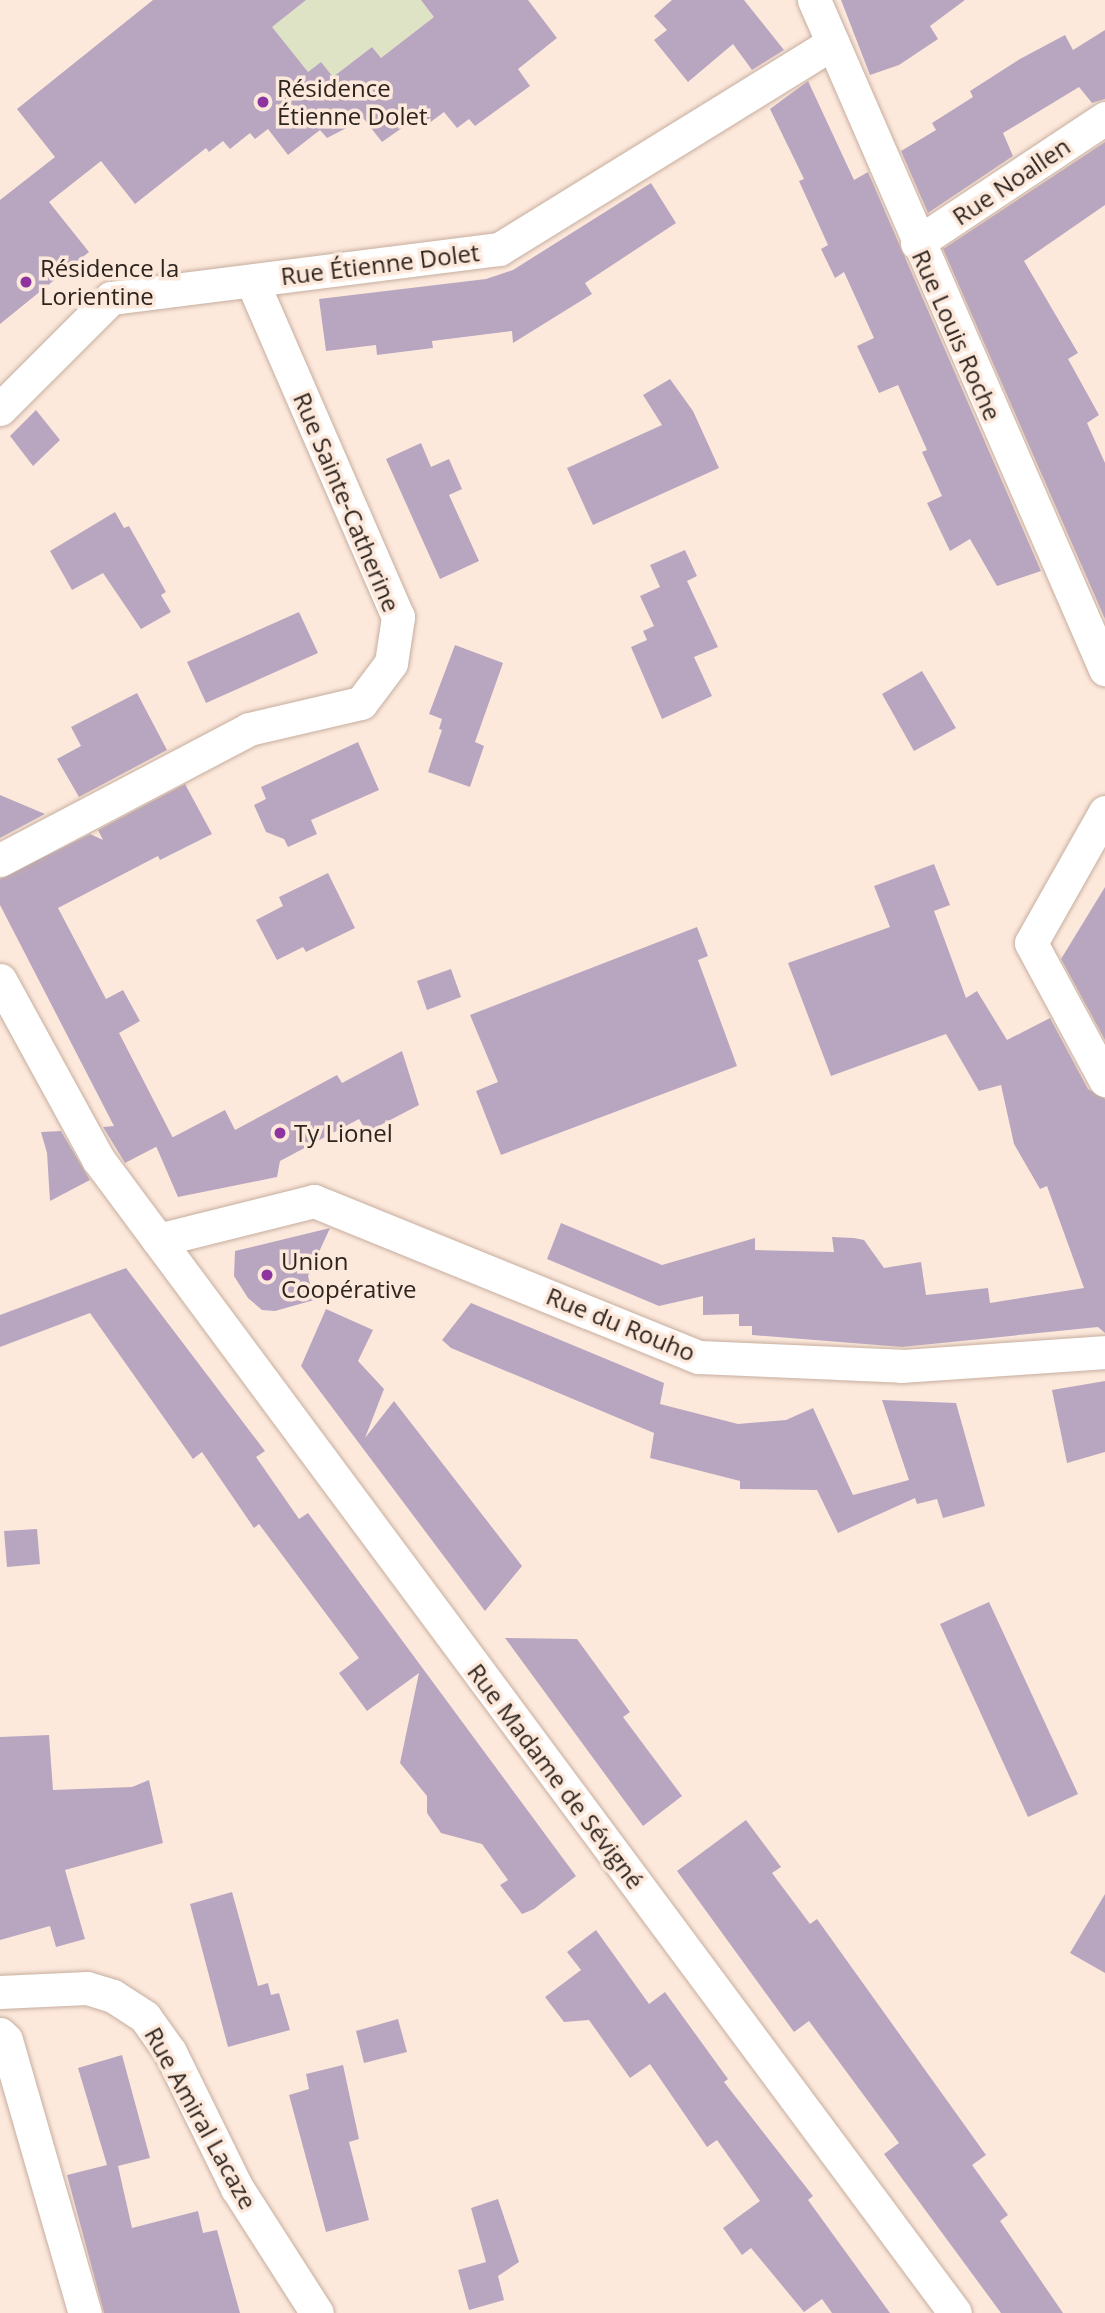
<!DOCTYPE html>
<html>
<head>
<meta charset="utf-8">
<style>
  body { margin:0 }
  #map { position:relative; width:1105px; height:2313px; overflow:hidden; background:#fde9dc; font-family:"Open Sans",sans-serif }
  div>[style] { position:absolute }
  .green>* { inset:0; background:#dee3c5 }
  .building>* { inset:0; background:#b8a6c1 }
  .roads { filter:drop-shadow(0 0 2px #c6ae9f) drop-shadow(0 0 2px #c6ae9f) }
  .minor>* { height:33px; margin:-16.5px; padding:0 16.5px; transform-origin:16.5px; border-radius:16.5px; background:#fff }
  .dots>* { width:19px; height:19px; translate:-50% -50%; box-sizing:border-box; border:4px solid #fde9dc; border-radius:50% }
  span { translate:-50% -50%; white-space:nowrap; text-align:center; line-height:1.15; -webkit-text-stroke:7px #fde9dc; paint-order:stroke }
  .poi-label { font-size:24px; color:#2d241e }
  .left { translate:0 -50%; text-align:left }
  .street-label { font-size:24px; color:#2d241e }
</style>
</head>
<body>
<div id="map">
  <div class="green">
    <i style="clip-path:polygon(306px 0,421px 0,450px 5px,381px 58px,372px 47px,333px 77px,321px 63px,308px 72px,207px 78px)"></i>
  </div>
  <div class="building">
    <i style="clip-path:polygon(153px 0,306px 0,272px 27px,308px 72px,321px 62px,333px 77px,372px 47px,381px 58px,434px 17px,421px 0,528px 0,557px 38px,518px 69px,530px 86px,475px 126px,469px 119px,457px 128px,444px 112px,424px 127px,416px 118px,382px 142px,364px 119px,327px 138px,320px 130px,288px 155px,268px 129px,255px 139px,250px 133px,230px 149px,223px 141px,209px 152px,206px 148px,135px 204px,101px 161px,49px 202px,89px 252px,0 324px,0 200px,55px 157px,17px 109px)"></i>
    <i style="clip-path:polygon(672px 0,744px 0,784px 50px,752px 70px,733px 44px,688px 82px,654px 40px,667px 30px,654px 16px)"></i>
    <i style="clip-path:polygon(841px 0,965px 0,930px 26px,938px 39px,899px 65px,870px 75px)"></i>
    <i style="clip-path:polygon(1105px 30px,1105px 99px,1092px 103px,1079px 87px,1003px 133px,1013px 156px,928px 213px,901px 151px,936px 130px,932px 123px,973px 97px,970px 91px,1020px 59px,1065px 35px,1073px 50px)"></i>
    <i style="clip-path:polygon(808px 81px,854px 180px,868px 172px,1041px 571px,997px 586px,970px 539px,950px 551px,927px 503px,942px 496px,922px 452px,927px 450px,898px 385px,879px 393px,857px 346px,874px 338px,844px 272px,835px 278px,821px 249px,828px 245px,799px 181px,804px 179px,770px 109px)"></i>
    <i style="clip-path:polygon(1105px 142px,1105px 205px,1024px 261px,1078px 353px,1068px 359px,1099px 415px,1087px 423px,1105px 463px,1105px 619px,943px 249px)"></i>
    <i style="clip-path:polygon(651px 183px,676px 223px,585px 283px,592px 294px,513px 343px,512px 331px,432px 341px,433px 348px,377px 355px,376px 345px,326px 351px,319px 299px,486px 279px,513px 270px)"></i>
    <i style="clip-path:polygon(670px 379px,693px 411px,719px 468px,593px 525px,567px 468px,662px 425px,643px 395px)"></i>
    <i style="clip-path:polygon(36px 410px,60px 440px,33px 466px,10px 436px)"></i>
    <i style="clip-path:polygon(421px 443px,431px 467px,449px 459px,462px 489px,449px 495px,479px 561px,440px 579px,386px 459px)"></i>
    <i style="clip-path:polygon(115px 512px,124px 528px,129px 526px,166px 592px,161px 595px,171px 612px,141px 629px,103px 573px,72px 590px,50px 551px)"></i>
    <i style="clip-path:polygon(685px 550px,697px 576px,687px 581px,718px 647px,694px 657px,712px 696px,662px 719px,631px 647px,647px 640px,643px 631px,654px 626px,640px 596px,660px 587px,650px 565px)"></i>
    <i style="clip-path:polygon(299px 612px,318px 653px,206px 703px,187px 662px)"></i>
    <i style="clip-path:polygon(455px 645px,503px 663px,475px 742px,484px 746px,470px 787px,428px 772px,442px 730px,439px 729px,442px 719px,429px 714px)"></i>
    <i style="clip-path:polygon(922px 671px,956px 728px,914px 751px,882px 694px)"></i>
    <i style="clip-path:polygon(137px 693px,167px 750px,79px 797px,57px 759px,81px 746px,71px 727px)"></i>
    <i style="clip-path:polygon(358px 742px,379px 790px,311px 820px,317px 834px,288px 847px,284px 839px,266px 832px,254px 805px,266px 799px,261px 787px)"></i>
    <i style="clip-path:polygon(185px 784px,212px 834px,160px 860px,158px 856px,58px 908px,106px 999px,123px 990px,140px 1021px,119px 1033px,173px 1138px,125px 1163px,103px 1127px,114px 1126px,0 905px,0 879px,90px 834px,103px 840px,98px 830px)"></i>
    <i style="clip-path:polygon(0 795px,45px 814px,0 838px)"></i>
    <i style="clip-path:polygon(934px 864px,950px 905px,934px 911px,966px 998px,977px 991px,1007px 1040px,1050px 1018px,1088px 1089px,1105px 1099px,1105px 1333px,1098px 1327px,902px 1347px,752px 1335px,752px 1326px,739px 1326px,739px 1314px,703px 1315px,703px 1296px,659px 1306px,547px 1259px,561px 1223px,662px 1265px,755px 1238px,755px 1250px,834px 1252px,832px 1237px,854px 1238px,864px 1240px,884px 1268px,921px 1262px,926px 1295px,988px 1288px,990px 1303px,1084px 1288px,1047px 1186px,1040px 1189px,1014px 1144px,1001px 1085px,979px 1091px,946px 1034px,831px 1076px,788px 963px,890px 927px,874px 886px)"></i>
    <i style="clip-path:polygon(328px 873px,355px 928px,306px 952px,303px 947px,277px 960px,256px 920px,283px 906px,279px 897px)"></i>
    <i style="clip-path:polygon(1105px 887px,1105px 1040px,1061px 959px)"></i>
    <i style="clip-path:polygon(697px 927px,708px 956px,698px 960px,737px 1066px,501px 1155px,476px 1091px,498px 1082px,470px 1015px)"></i>
    <i style="clip-path:polygon(451px 969px,461px 997px,427px 1010px,417px 981px)"></i>
    <i style="clip-path:polygon(402px 1051px,419px 1105px,367px 1132px,359px 1119px,280px 1161px,277px 1177px,178px 1197px,156px 1146px,225px 1110px,235px 1130px,337px 1075px,342px 1083px)"></i>
    <i style="clip-path:polygon(61px 1131px,90px 1180px,50px 1201px,47px 1153px,41px 1132px)"></i>
    <i style="clip-path:polygon(330px 1228px,308px 1276px,314px 1300px,275px 1311px,262px 1310px,248px 1298px,234px 1276px,235px 1251px)"></i>
    <i style="clip-path:polygon(126px 1268px,265px 1451px,256px 1457px,299px 1519px,308px 1513px,576px 1876px,534px 1909px,522px 1914px,500px 1885px,508px 1880px,482px 1844px,441px 1833px,427px 1813px,427px 1796px,400px 1763px,419px 1673px,367px 1711px,339px 1673px,359px 1658px,259px 1524px,254px 1528px,202px 1452px,193px 1459px,90px 1313px,0 1347px,0 1315px)"></i>
    <i style="clip-path:polygon(471px 1303px,664px 1383px,660px 1404px,738px 1424px,786px 1420px,813px 1408px,853px 1495px,909px 1480px,882px 1400px,956px 1403px,985px 1506px,943px 1518px,937px 1499px,917px 1504px,915px 1498px,838px 1533px,817px 1490px,740px 1489px,740px 1481px,650px 1458px,654px 1433px,451px 1348px,442px 1340px)"></i>
    <i style="clip-path:polygon(326px 1309px,373px 1330px,358px 1361px,384px 1389px,365px 1438px,394px 1401px,522px 1566px,485px 1611px,301px 1366px)"></i>
    <i style="clip-path:polygon(1105px 1381px,1105px 1452px,1067px 1463px,1052px 1390px)"></i>
    <i style="clip-path:polygon(37px 1529px,40px 1564px,7px 1567px,4px 1531px)"></i>
    <i style="clip-path:polygon(989px 1602px,1078px 1794px,1028px 1817px,940px 1624px)"></i>
    <i style="clip-path:polygon(505px 1638px,577px 1639px,630px 1712px,623px 1717px,682px 1796px,643px 1826px)"></i>
    <i style="clip-path:polygon(49px 1735px,53px 1790px,132px 1787px,149px 1780px,163px 1843px,65px 1870px,85px 1939px,56px 1947px,50px 1926px,0 1940px,0 1737px)"></i>
    <i style="clip-path:polygon(746px 1820px,781px 1867px,772px 1873px,810px 1924px,817px 1919px,986px 2155px,972px 2165px,1008px 2215px,1000px 2221px,1063px 2313px,1001px 2313px,884px 2154px,899px 2143px,809px 2021px,794px 2032px,677px 1871px)"></i>
    <i style="clip-path:polygon(232px 1892px,258px 1986px,268px 1983px,271px 1995px,279px 1993px,290px 2030px,228px 2047px,190px 1904px)"></i>
    <i style="clip-path:polygon(1105px 1894px,1105px 1973px,1070px 1953px)"></i>
    <i style="clip-path:polygon(596px 1930px,649px 2004px,665px 1992px,728px 2079px,724px 2082px,813px 2196px,808px 2200px,890px 2313px,832px 2313px,822px 2299px,804px 2312px,751px 2248px,742px 2255px,723px 2228px,760px 2201px,717px 2140px,707px 2147px,650px 2064px,630px 2078px,589px 2020px,564px 2022px,545px 1997px,581px 1970px,567px 1952px)"></i>
    <i style="clip-path:polygon(398px 2019px,407px 2052px,364px 2063px,356px 2031px)"></i>
    <i style="clip-path:polygon(122px 2055px,150px 2158px,118px 2166px,132px 2228px,198px 2211px,203px 2233px,217px 2230px,240px 2313px,104px 2313px,67px 2175px,107px 2165px,78px 2068px)"></i>
    <i style="clip-path:polygon(343px 2065px,359px 2139px,349px 2142px,369px 2220px,326px 2232px,289px 2095px,309px 2089px,306px 2074px)"></i>
    <i style="clip-path:polygon(498px 2199px,519px 2262px,498px 2276px,504px 2300px,469px 2310px,458px 2270px,486px 2262px,471px 2208px)"></i>
  </div>
  <div class="roads">
    <div class="minor">
      <i style="left:814px;top:0;width:730px;rotate:66.49deg"></i>
      <i style="left:917px;top:243px;width:226px;rotate:-33.6deg"></i>
      <i style="left:0;top:409px;width:157px;rotate:-45deg"></i>
      <i style="left:111px;top:298px;width:391px;rotate:-7.2deg"></i>
      <i style="left:499px;top:249px;width:392px;rotate:-31.7deg"></i>
      <i style="left:1105px;top:812px;width:150px;rotate:119.5deg"></i>
      <i style="left:1031px;top:943px;width:156px;rotate:61.6deg"></i>
      <i style="left:0;top:860px;width:281px;rotate:-27.7deg"></i>
      <i style="left:249px;top:729px;width:115px;rotate:-13.1deg"></i>
      <i style="left:361px;top:703px;width:50px;rotate:-53.1deg"></i>
      <i style="left:391px;top:663px;width:47px;rotate:-81.3deg"></i>
      <i style="left:398px;top:617px;width:366px;rotate:-113.5deg"></i>
      <i style="left:0;top:980px;width:204px;rotate:61.3deg"></i>
      <i style="left:98px;top:1159px;width:1437px;rotate:53.4deg"></i>
      <i style="left:158px;top:1240px;width:161px;rotate:-14deg"></i>
      <i style="left:314px;top:1201px;width:415px;rotate:22.1deg"></i>
      <i style="left:699px;top:1357px;width:203px;rotate:2.5deg"></i>
      <i style="left:902px;top:1366px;width:203px;rotate:-3.9deg"></i>
      <i style="left:0;top:1992px;width:87px;rotate:-2.6deg"></i>
      <i style="left:87px;top:1988px;width:27px;rotate:17deg"></i>
      <i style="left:113px;top:1996px;width:38px;rotate:33deg"></i>
      <i style="left:145px;top:2017px;width:43px;rotate:54.5deg"></i>
      <i style="left:170px;top:2052px;width:152px;rotate:63.8deg"></i>
      <i style="left:237px;top:2188px;width:148px;rotate:57.4deg"></i>
      <i style="left:0;top:2034px;width:8px;rotate:45deg"></i>
      <i style="left:6px;top:2040px;width:284px;rotate:73.9deg"></i>
    </div>
  </div>
  <div class="dots">
    <i style="left:263px;top:102px;background:#8e349f"></i>
    <i style="left:26px;top:282px;background:#8e349f"></i>
    <i style="left:280px;top:1133px;background:#8e349f"></i>
    <i style="left:267px;top:1275px;background:#8e349f"></i>
  </div>
  <div class="poi-label">
    <span class="left" style="left:277px;top:102px">Résidence<br>Étienne Dolet</span>
    <span class="left" style="left:40px;top:282px">Résidence la<br>Lorientine</span>
    <span class="left" style="left:294px;top:1133px">Ty Lionel</span>
    <span class="left" style="left:281px;top:1275px">Union<br>Coopérative</span>
  </div>
  <div class="street-label">
    <span style="left:1011px;top:181px;rotate:-34deg">Rue Noallen</span>
    <span style="left:380px;top:264px;rotate:-7deg">Rue Étienne Dolet</span>
    <span style="left:957px;top:335px;rotate:66deg">Rue Louis Roche</span>
    <span style="left:347px;top:502px;rotate:67deg">Rue Sainte-Catherine</span>
    <span style="left:621px;top:1324px;rotate:22deg">Rue du Rouho</span>
    <span style="left:556px;top:1776px;rotate:53deg">Rue Madame de Sévigné</span>
    <span style="left:201px;top:2118px;rotate:61deg">Rue Amiral Lacaze</span>
  </div>
</div>
</body>
</html>
